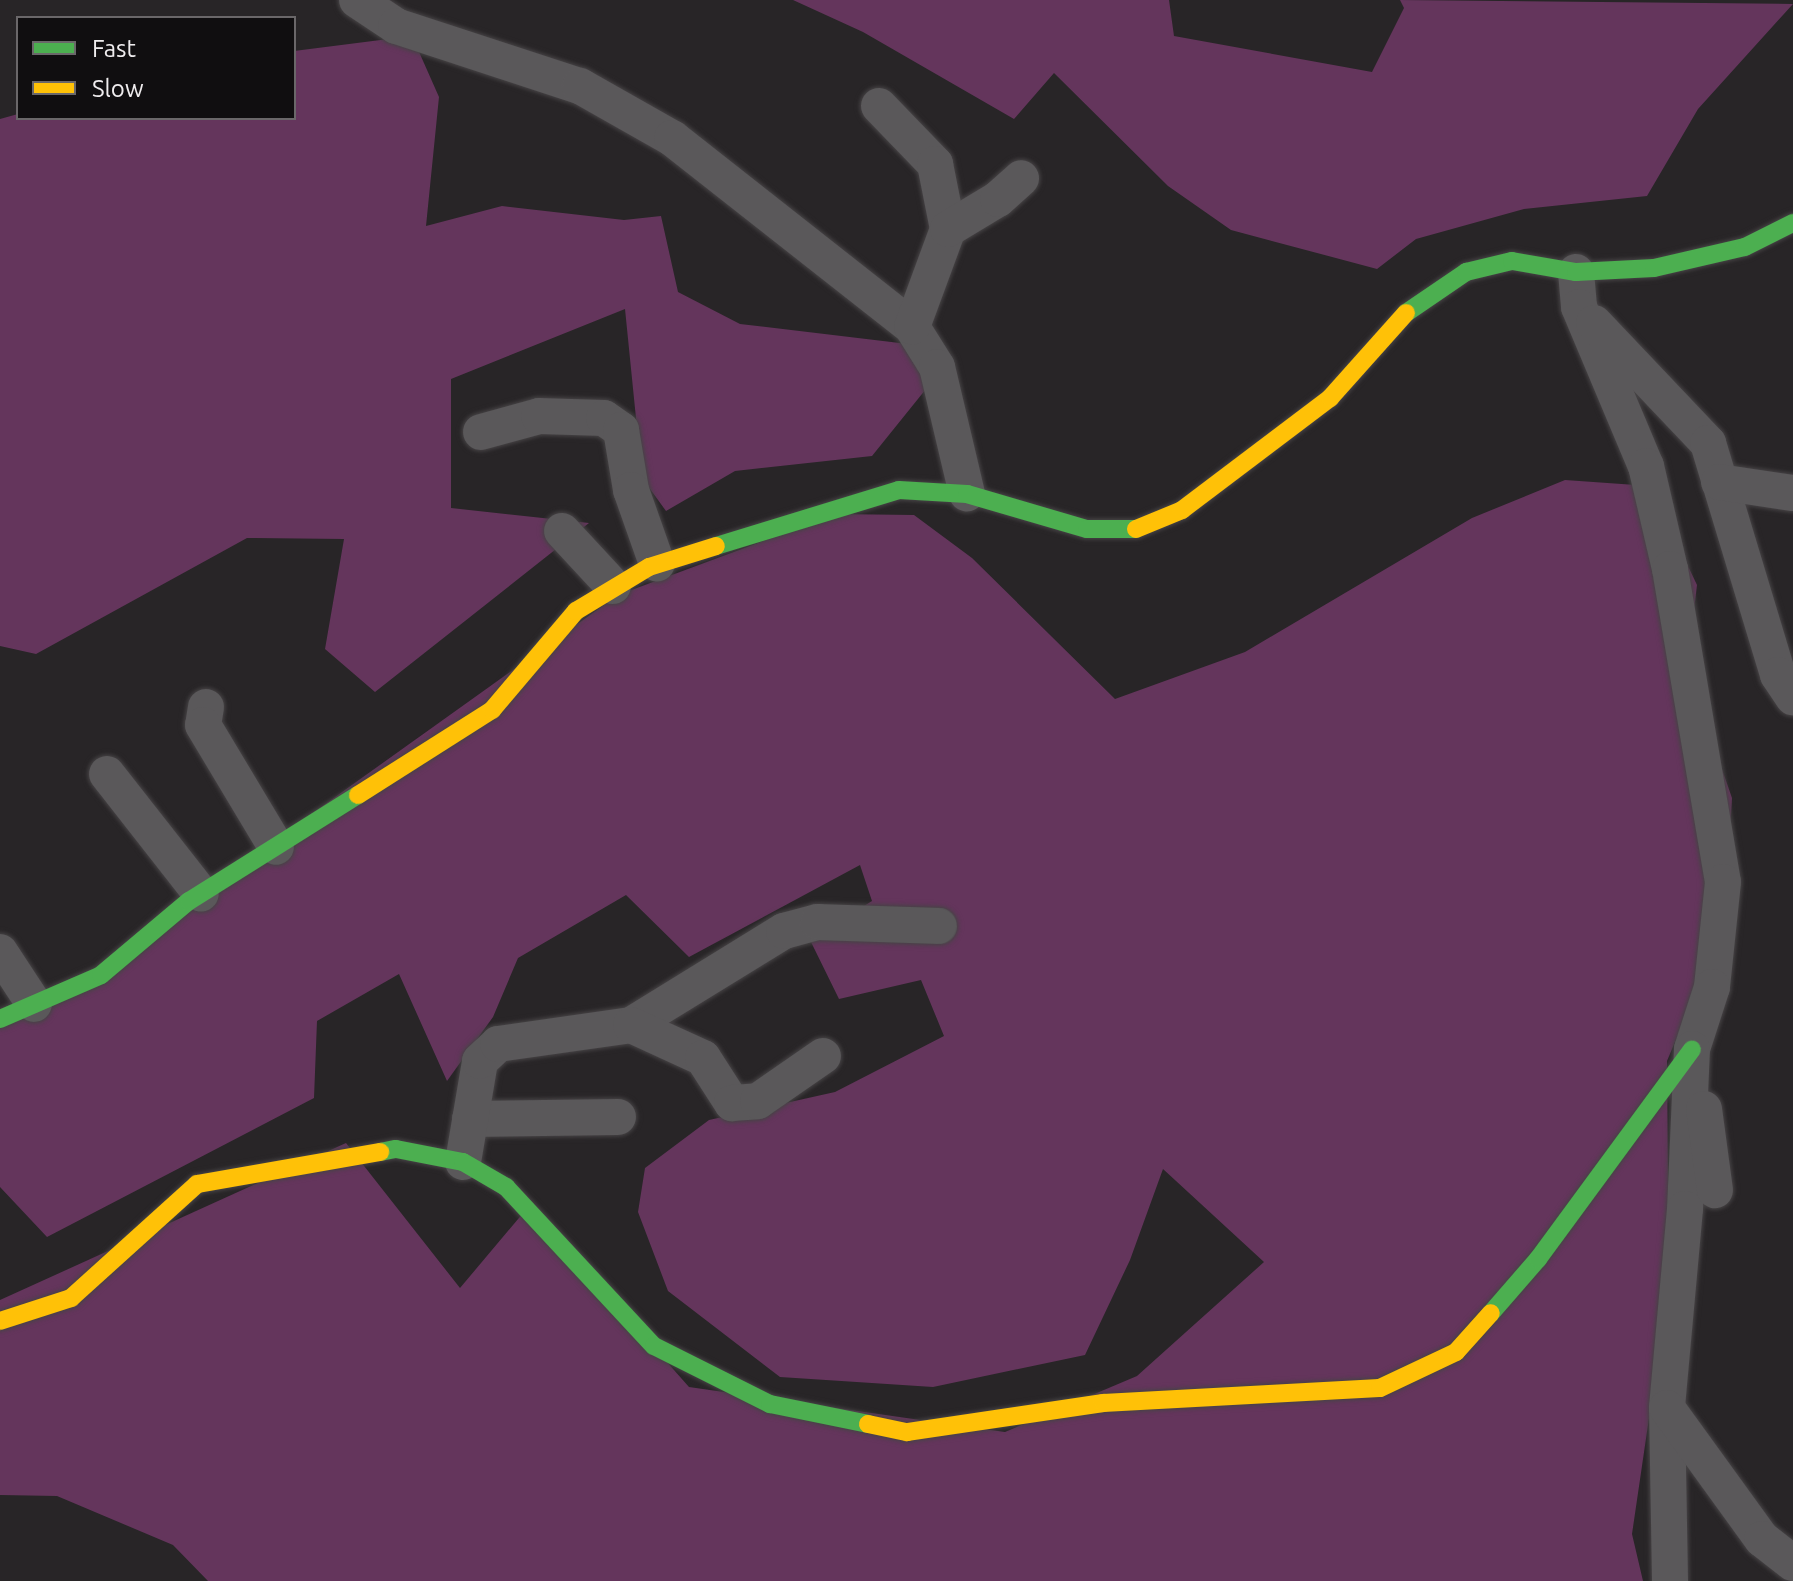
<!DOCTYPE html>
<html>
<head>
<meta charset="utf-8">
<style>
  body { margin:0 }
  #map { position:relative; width:1793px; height:1581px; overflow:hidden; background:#282527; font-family:Ubuntu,sans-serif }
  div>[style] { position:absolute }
  .green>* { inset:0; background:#64355c }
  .roads { filter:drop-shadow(0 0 2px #464345) drop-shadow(0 0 2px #464345) }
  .street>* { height:36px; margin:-18px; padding:0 18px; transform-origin:18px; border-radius:18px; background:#5a585a }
  .fast>* { height:18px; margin:-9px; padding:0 9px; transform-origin:9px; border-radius:9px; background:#4caf50 }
  .slow>* { height:18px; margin:-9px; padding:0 9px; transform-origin:9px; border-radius:9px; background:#ffc107 }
  span { translate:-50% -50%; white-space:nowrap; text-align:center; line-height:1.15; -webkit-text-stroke:8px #100e10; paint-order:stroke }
  .legend { position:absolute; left:16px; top:16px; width:280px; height:104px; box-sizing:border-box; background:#100e10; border:2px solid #6a6769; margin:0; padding:10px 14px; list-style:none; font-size:24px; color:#f0edef }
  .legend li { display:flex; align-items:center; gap:16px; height:40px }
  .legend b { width:40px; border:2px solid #6a6769 }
</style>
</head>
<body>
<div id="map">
  <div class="green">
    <i style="clip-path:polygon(793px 0,1169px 0,1174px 36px,1372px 72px,1404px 8px,1400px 0,1793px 4px,1698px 109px,1647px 196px,1524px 209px,1416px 239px,1377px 269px,1231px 230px,1168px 186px,1054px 73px,1014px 119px,863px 32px)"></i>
    <i style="clip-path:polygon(412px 36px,439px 97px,426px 226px,502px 206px,624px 220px,661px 216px,678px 292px,740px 324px,908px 344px,930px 384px,872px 456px,735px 471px,666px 511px,642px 478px,625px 309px,451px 379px,451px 508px,589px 523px,375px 692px,325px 649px,344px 539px,247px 538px,36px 654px,0 646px,0 119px,18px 114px,294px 118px,294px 51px)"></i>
    <i style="clip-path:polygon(1565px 480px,1650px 486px,1697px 585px,1687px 669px,1732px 798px,1725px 923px,1667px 1061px,1669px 1282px,1632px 1534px,1643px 1581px,208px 1581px,173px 1545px,57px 1496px,0 1495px,0 1300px,346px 1143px,460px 1288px,529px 1206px,689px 1387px,1005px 1432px,1137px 1376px,1264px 1262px,1163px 1169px,1130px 1260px,1085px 1355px,933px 1387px,780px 1377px,668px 1291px,638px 1212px,645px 1168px,709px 1120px,835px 1092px,944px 1036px,921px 980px,839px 999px,810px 940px,872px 901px,860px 865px,689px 957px,626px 895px,518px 958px,493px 1017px,447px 1081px,399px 974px,317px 1021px,314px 1098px,47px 1237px,0 1187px,0 1021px,48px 1002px,618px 595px,836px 514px,914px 515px,972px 558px,1115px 699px,1245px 652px,1472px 518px)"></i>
  </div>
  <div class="roads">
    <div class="street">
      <i style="left:357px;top:0;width:47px;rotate:33.7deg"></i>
      <i style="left:396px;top:26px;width:194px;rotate:18.1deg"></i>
      <i style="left:580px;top:86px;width:106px;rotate:29.5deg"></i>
      <i style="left:672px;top:138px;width:305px;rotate:38.2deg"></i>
      <i style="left:912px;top:327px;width:47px;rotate:58deg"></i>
      <i style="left:937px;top:367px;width:130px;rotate:76.7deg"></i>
      <i style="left:879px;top:106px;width:81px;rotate:46deg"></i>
      <i style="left:935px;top:164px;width:66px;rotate:78.7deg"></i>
      <i style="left:948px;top:229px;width:104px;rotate:110.2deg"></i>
      <i style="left:948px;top:229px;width:58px;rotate:-31deg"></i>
      <i style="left:998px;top:199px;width:31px;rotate:-42deg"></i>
      <i style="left:1576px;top:272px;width:35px;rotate:85deg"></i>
      <i style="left:1579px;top:307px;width:173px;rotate:67.2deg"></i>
      <i style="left:1646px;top:466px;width:106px;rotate:76.9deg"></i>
      <i style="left:1670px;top:569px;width:317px;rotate:80.4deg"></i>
      <i style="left:1723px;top:882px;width:106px;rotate:96deg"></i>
      <i style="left:1712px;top:987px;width:65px;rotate:107.9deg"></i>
      <i style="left:1692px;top:1049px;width:160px;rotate:92.5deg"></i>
      <i style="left:1685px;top:1209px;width:200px;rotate:95.2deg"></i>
      <i style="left:1667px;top:1408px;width:173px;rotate:89deg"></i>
      <i style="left:1594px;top:323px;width:166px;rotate:46.5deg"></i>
      <i style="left:1708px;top:443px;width:242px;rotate:73.2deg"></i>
      <i style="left:1778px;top:675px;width:27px;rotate:56deg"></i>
      <i style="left:481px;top:432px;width:60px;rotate:-15.4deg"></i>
      <i style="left:539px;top:416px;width:65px;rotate:1.8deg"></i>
      <i style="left:604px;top:418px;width:21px;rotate:35deg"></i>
      <i style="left:621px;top:430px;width:61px;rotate:80.5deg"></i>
      <i style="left:631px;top:490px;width:78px;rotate:70.6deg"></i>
      <i style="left:1719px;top:482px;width:75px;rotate:8.5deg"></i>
      <i style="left:562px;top:531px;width:75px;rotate:47.2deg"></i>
      <i style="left:206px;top:707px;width:18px;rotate:99deg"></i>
      <i style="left:203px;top:725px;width:142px;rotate:59.1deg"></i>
      <i style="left:107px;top:774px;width:152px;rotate:51.9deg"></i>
      <i style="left:0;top:952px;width:62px;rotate:56.8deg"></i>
      <i style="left:631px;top:1025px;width:180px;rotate:-31.6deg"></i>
      <i style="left:784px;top:931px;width:35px;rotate:-15deg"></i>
      <i style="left:818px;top:922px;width:121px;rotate:1.9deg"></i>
      <i style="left:1704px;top:1109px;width:82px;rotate:82.3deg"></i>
      <i style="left:470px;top:1119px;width:148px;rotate:-0.8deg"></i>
      <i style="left:463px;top:1162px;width:102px;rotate:-80.4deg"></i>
      <i style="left:480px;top:1061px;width:25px;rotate:-43deg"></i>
      <i style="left:498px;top:1044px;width:134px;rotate:-8.1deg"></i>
      <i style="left:631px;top:1025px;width:79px;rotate:24.6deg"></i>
      <i style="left:703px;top:1058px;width:54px;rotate:57.2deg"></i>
      <i style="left:732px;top:1103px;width:26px;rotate:-4deg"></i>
      <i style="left:758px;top:1101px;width:79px;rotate:-34.7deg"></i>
      <i style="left:1667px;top:1408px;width:162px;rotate:54.1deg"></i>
      <i style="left:1762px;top:1539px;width:39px;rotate:38deg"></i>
    </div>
    <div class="fast">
      <i style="left:1406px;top:313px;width:73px;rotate:-34.3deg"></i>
      <i style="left:1466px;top:272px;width:47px;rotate:-13.4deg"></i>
      <i style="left:1512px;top:261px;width:65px;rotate:9.8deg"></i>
      <i style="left:1576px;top:272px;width:78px;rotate:-2.9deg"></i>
      <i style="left:1654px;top:268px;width:93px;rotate:-13deg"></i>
      <i style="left:1745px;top:247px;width:54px;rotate:-26.6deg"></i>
      <i style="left:716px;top:546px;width:191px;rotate:-17deg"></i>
      <i style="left:899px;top:490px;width:68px;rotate:3.4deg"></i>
      <i style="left:967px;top:494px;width:125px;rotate:16.3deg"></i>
      <i style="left:1087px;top:529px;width:49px"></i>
      <i style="left:0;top:1019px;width:110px;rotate:-23.5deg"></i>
      <i style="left:101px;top:975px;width:115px;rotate:-40.1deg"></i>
      <i style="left:189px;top:901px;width:199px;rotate:-32.1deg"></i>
      <i style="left:380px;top:1152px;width:16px;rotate:-11deg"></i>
      <i style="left:396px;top:1149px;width:68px;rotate:11deg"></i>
      <i style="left:463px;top:1162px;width:50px;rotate:30.2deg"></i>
      <i style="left:506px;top:1187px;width:217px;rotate:47.1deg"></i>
      <i style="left:654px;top:1346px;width:130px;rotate:26.6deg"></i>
      <i style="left:770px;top:1404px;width:100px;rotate:11.5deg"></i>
      <i style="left:1491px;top:1313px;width:72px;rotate:-49deg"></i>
      <i style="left:1538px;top:1259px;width:260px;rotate:-53.7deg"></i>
    </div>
    <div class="slow">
      <i style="left:1136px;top:529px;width:50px;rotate:-22.4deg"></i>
      <i style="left:1182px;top:510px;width:186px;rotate:-37.1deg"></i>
      <i style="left:1330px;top:398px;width:114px;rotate:-48.2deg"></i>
      <i style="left:358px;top:795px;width:159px;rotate:-32.4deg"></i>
      <i style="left:492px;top:710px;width:130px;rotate:-49.7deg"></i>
      <i style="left:576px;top:611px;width:85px;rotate:-31.1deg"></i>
      <i style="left:649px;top:567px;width:70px;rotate:-17.4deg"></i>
      <i style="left:0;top:1321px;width:75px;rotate:-17.9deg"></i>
      <i style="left:71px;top:1298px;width:170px;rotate:-42.1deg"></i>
      <i style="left:197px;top:1184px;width:186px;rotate:-9.9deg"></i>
      <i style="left:868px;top:1424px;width:40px;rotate:12deg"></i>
      <i style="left:907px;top:1432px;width:198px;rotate:-8.4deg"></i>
      <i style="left:1103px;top:1403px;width:277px;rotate:-3.1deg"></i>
      <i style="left:1380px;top:1388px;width:84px;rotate:-25.3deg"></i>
      <i style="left:1456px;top:1352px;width:52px;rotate:-48.1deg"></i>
    </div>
  </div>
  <ul class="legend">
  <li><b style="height:10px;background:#4caf50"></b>Fast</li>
  <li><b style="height:10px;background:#ffc107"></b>Slow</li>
  </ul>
</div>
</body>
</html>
